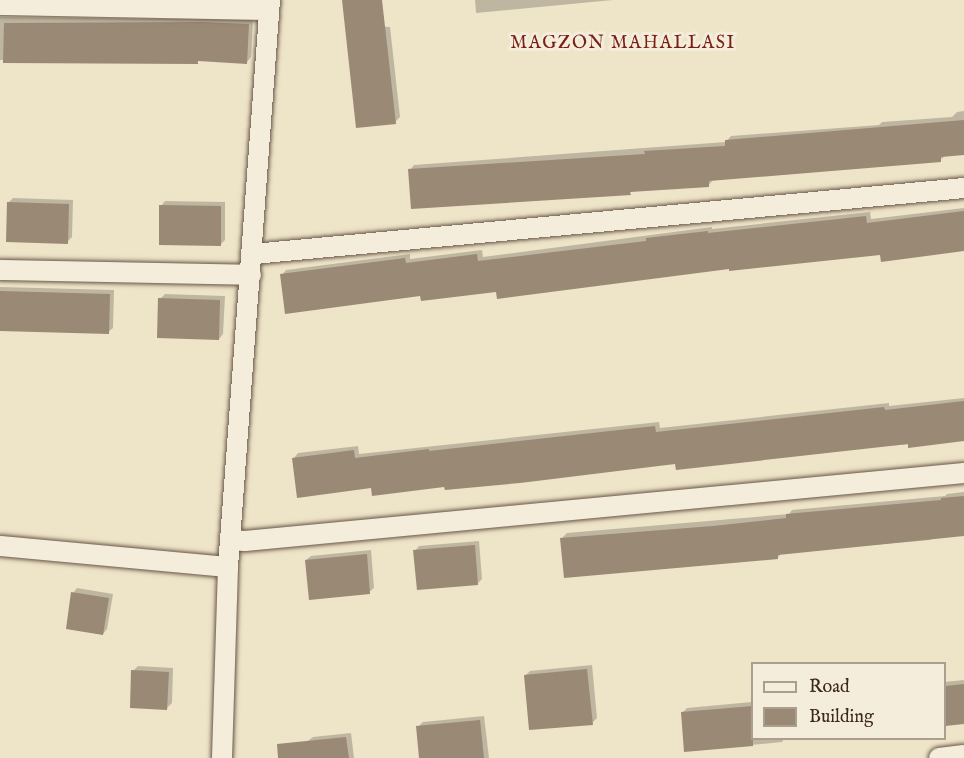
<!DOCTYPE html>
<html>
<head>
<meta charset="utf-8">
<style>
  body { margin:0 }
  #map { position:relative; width:964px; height:758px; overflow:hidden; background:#eee4c8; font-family:"IM FELL English",serif }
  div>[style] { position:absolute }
  .shadow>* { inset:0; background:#0003 }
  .building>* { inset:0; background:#998975 }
  .roads { filter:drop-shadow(0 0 2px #685646) drop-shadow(0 0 2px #685646) }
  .street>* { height:20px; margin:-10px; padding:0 10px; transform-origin:10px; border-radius:10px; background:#f4eddb }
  span { translate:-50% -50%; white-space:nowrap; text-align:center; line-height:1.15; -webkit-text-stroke:6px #f4eddb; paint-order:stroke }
  .neighbourhood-label { font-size:18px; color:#7a1f14; letter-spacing:1.5px }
  .legend { position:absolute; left:751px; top:662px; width:195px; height:78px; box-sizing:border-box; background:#f4eddb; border:2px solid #aa9e8e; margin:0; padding:8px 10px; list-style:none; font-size:18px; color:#3c271b }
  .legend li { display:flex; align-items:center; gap:12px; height:30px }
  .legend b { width:30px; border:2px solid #aa9e8e }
</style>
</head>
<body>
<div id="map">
  <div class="shadow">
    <i style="clip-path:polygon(475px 0,613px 0,476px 13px)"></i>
    <i style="clip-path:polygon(0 17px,253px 20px,251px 57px,247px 62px,200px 59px,197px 62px,0 60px)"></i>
    <i style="clip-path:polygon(351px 25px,390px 27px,400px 117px,395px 122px)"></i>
    <i style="clip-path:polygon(964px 111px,964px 153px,945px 156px,940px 160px,713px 180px,708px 186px,633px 190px,630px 193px,410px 170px,414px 165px,726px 142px,731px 136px,879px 125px,882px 122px,952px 117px,957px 112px)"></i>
    <i style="clip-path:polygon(13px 198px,73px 200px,72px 237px,67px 242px,8px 203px)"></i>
    <i style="clip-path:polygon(165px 201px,225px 202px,225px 240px,220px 245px,161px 206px)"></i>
    <i style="clip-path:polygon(964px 208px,964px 250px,882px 253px,497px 290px,421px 295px,282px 275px,286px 270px,410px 254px,410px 259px,482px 250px,483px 257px,712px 227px,712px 229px,870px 212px,871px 219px)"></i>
    <i style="clip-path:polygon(0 287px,114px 290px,113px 328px,108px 332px,0 330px)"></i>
    <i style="clip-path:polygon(165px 294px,225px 296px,223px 334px,219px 339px,160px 299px)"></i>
    <i style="clip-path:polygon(964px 398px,964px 440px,677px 462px,446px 486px,373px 487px,294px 458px,298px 453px,358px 446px,359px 454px,659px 422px,660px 428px,889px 403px,889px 406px)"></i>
    <i style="clip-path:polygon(964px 492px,964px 534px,933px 537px,930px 540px,782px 553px,778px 557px,562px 538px,567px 533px,789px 514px,792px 510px,945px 496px,947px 494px)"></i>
    <i style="clip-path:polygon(479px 541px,482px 579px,478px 583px,415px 551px,419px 546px)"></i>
    <i style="clip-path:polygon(371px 550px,374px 588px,369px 592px,306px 560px,311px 556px)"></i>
    <i style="clip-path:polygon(77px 588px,113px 594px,107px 629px,103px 634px,73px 593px)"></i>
    <i style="clip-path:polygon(592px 665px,597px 718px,592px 723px,525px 676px,530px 671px)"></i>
    <i style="clip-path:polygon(138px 666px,173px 668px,172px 703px,167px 708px,133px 671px)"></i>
    <i style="clip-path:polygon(964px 680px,964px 723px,944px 724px,944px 682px)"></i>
    <i style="clip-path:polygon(752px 702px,752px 738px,785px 738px,782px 742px,686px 751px,682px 713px,687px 708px)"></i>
    <i style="clip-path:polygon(484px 716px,489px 758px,421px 758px,418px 727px,423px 722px)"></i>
    <i style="clip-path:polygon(351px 733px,354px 758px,310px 758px,308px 741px,313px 737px)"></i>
  </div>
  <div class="building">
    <i style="clip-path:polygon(342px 0,382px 0,396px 124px,356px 128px)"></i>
    <i style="clip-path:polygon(202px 22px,249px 24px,247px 64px,198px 61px,198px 64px,3px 63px,4px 23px)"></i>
    <i style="clip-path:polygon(964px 120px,964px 155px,941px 157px,941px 162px,709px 181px,709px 187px,630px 192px,631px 195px,411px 209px,408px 169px,645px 154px,644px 151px,725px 146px,725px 140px)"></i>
    <i style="clip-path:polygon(7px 202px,69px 204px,68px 244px,6px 242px)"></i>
    <i style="clip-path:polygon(159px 205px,221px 206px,221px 246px,159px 245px)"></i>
    <i style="clip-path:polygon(964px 211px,964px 251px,881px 262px,880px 255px,729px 271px,729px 269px,497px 299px,496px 292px,421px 301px,420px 296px,285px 314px,280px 274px,405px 258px,406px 263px,477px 254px,478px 261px,646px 241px,646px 238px,708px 231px,708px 233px,866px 216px,867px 223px)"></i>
    <i style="clip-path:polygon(0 291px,110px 294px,109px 334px,0 331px)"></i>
    <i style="clip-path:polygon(158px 298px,220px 300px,219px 340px,157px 338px)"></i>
    <i style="clip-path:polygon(964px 401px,964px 441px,908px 448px,908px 444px,676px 470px,675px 464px,520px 483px,445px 490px,444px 487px,372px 496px,371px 488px,297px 498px,292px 458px,354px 450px,355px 458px,429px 449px,429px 451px,655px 426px,656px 432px,884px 407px,885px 410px)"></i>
    <i style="clip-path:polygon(964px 496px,964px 536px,778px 555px,778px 559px,564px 578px,560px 538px,713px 526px,786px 518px,786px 514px,941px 500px,941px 498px)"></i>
    <i style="clip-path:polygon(475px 545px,478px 585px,417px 590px,413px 550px)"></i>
    <i style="clip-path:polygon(367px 554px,370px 594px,309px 600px,305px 560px)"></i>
    <i style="clip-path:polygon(71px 592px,109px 598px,103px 635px,66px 629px)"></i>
    <i style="clip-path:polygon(587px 669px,593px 725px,529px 730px,524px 675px)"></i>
    <i style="clip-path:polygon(131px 670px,169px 672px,167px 710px,130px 708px)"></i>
    <i style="clip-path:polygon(964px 684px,964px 724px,945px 726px,945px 686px)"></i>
    <i style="clip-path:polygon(753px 706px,753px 746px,684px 752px,681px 712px)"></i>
    <i style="clip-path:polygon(480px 720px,484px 758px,419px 758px,416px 726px)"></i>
    <i style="clip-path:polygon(346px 737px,349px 758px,278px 758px,277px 744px)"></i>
  </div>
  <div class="roads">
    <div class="street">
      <i style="left:0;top:5px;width:269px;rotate:1.1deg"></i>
      <i style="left:253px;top:254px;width:714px;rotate:-5.3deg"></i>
      <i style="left:0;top:270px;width:251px;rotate:1.1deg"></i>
      <i style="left:230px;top:540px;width:15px;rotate:4deg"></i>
      <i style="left:245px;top:541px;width:722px;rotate:-5.4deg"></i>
      <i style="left:0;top:546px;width:229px;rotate:5.3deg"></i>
      <i style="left:222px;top:758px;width:191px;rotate:-88.2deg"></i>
      <i style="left:228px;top:567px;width:569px;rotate:-85.76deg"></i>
      <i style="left:939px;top:758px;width:25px;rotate:-7deg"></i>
    </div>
  </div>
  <div class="neighbourhood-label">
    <span style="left:623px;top:44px">MAGZON MAHALLASI</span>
  </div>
  <ul class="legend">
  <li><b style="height:8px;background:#f4eddb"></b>Road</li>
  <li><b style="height:16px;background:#998975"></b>Building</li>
  </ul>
</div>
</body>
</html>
